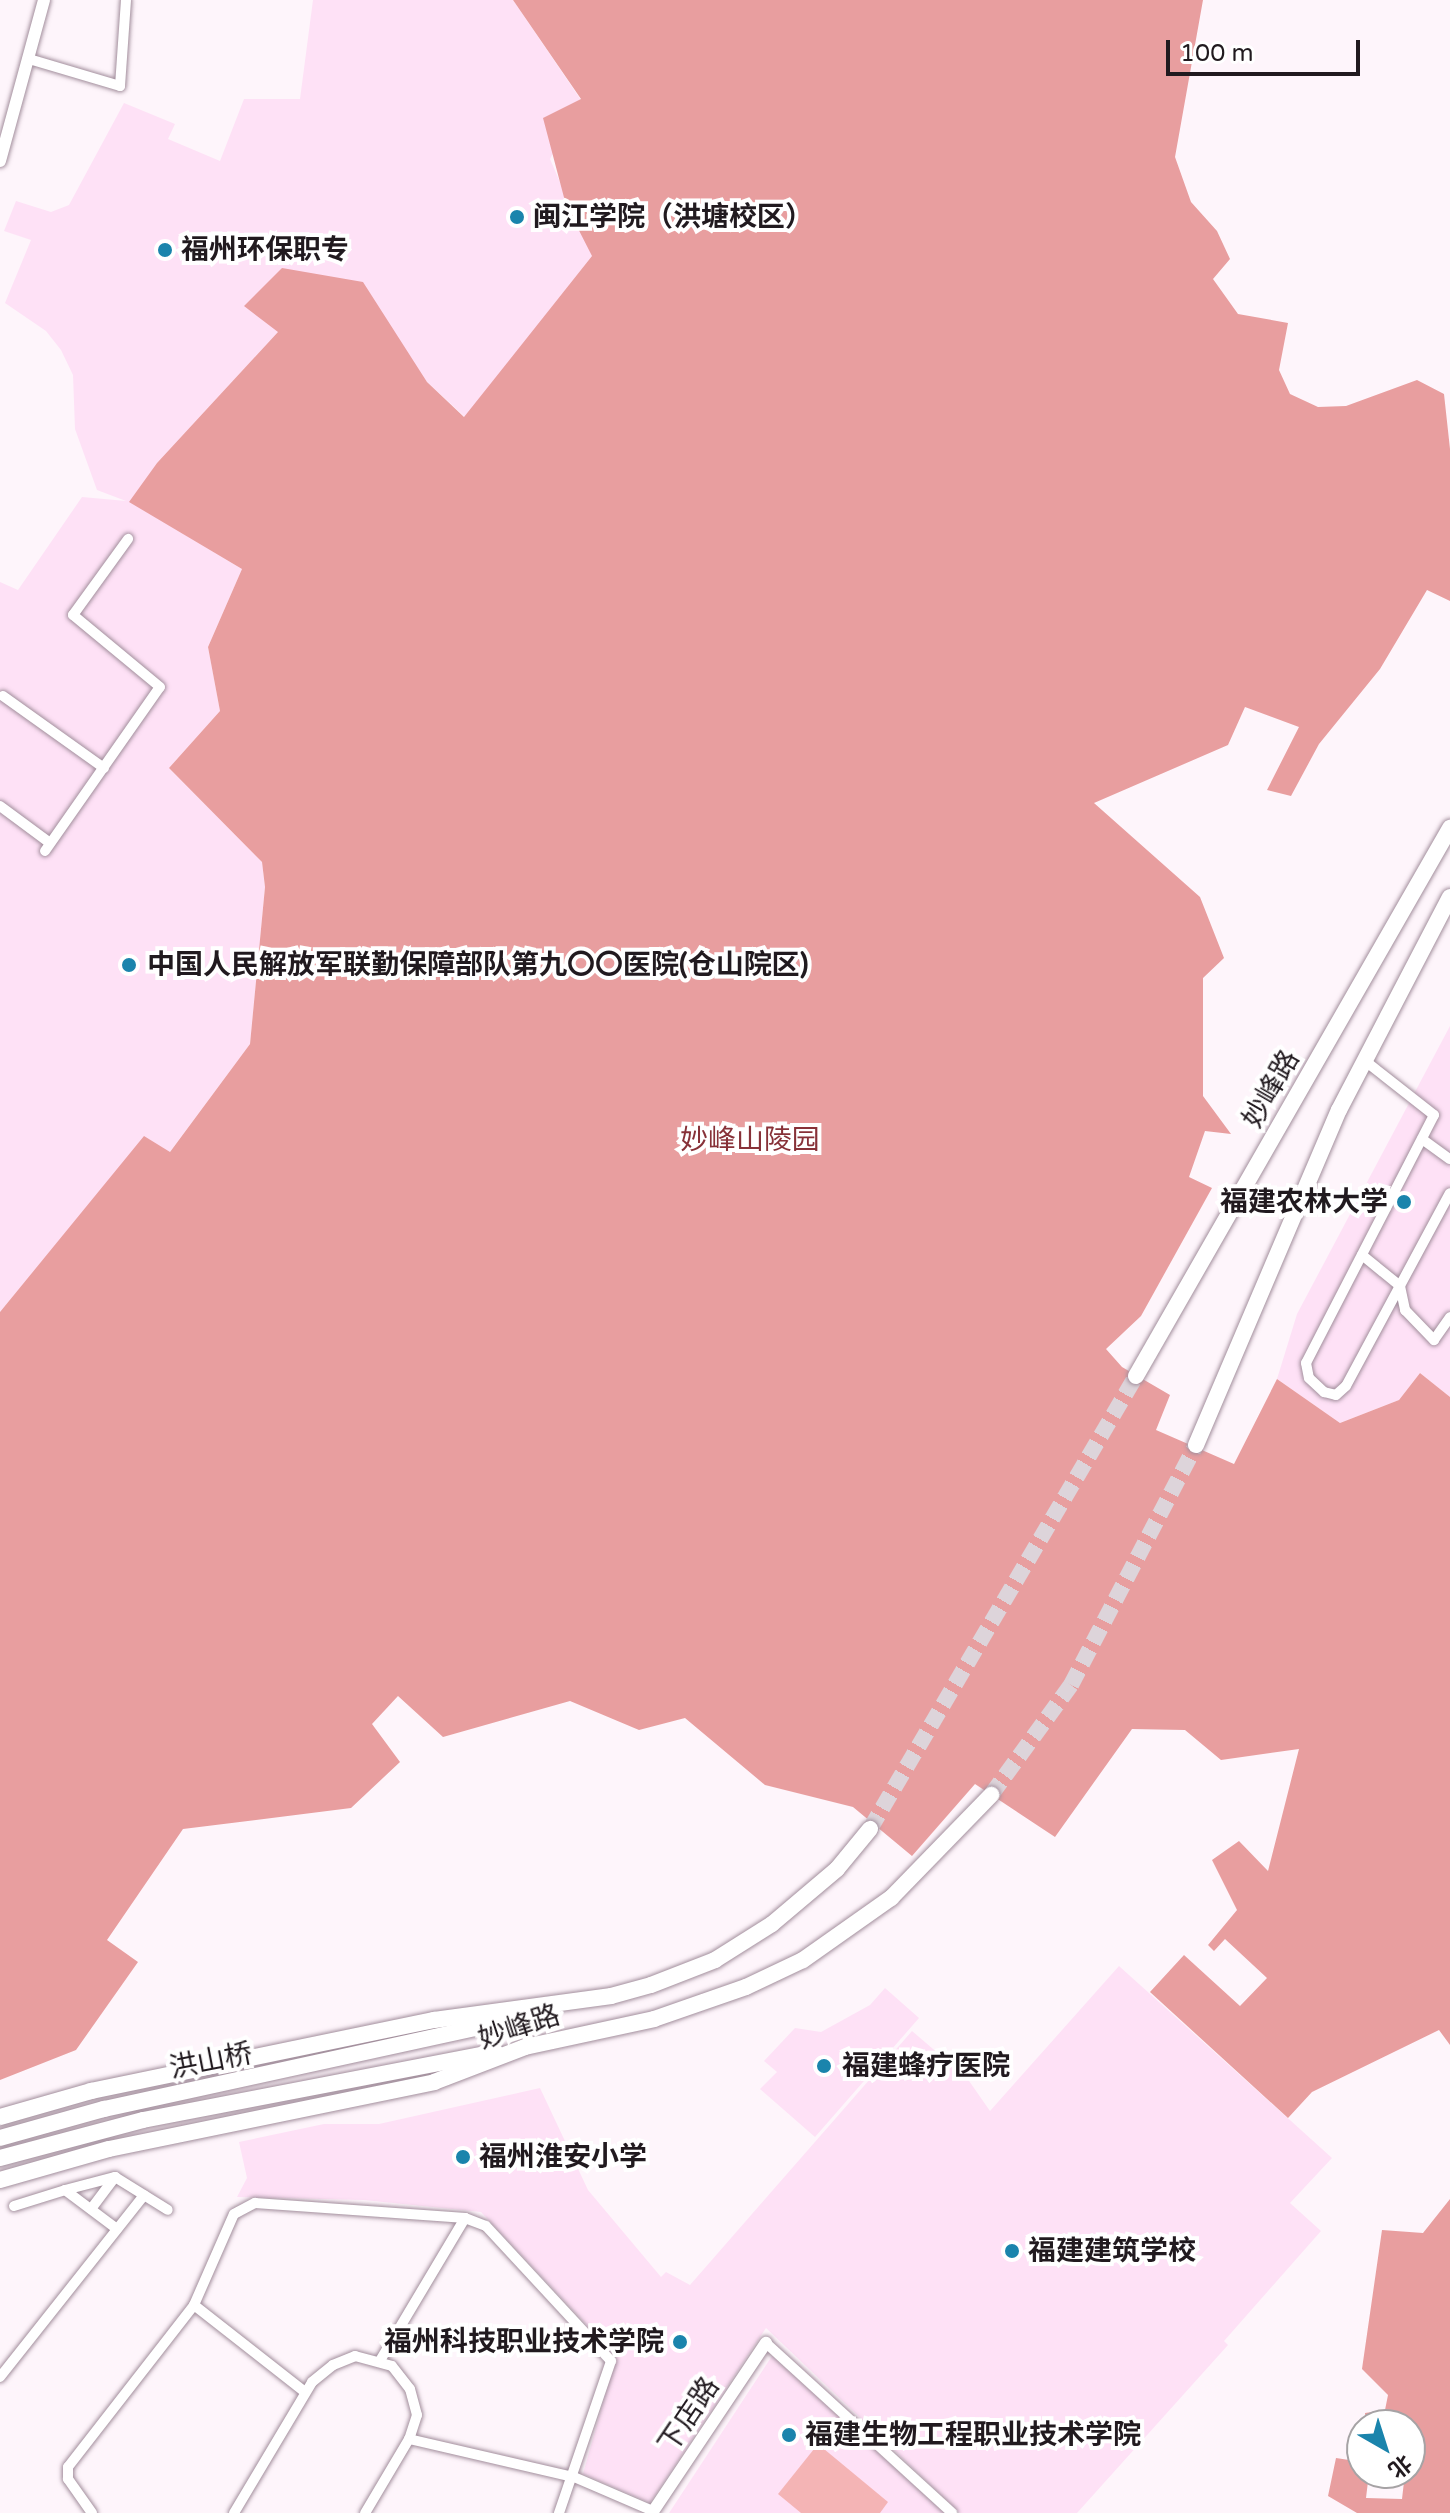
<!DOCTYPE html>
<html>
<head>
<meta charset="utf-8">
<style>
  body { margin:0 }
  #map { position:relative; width:1450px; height:2513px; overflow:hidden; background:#fef5fb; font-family:"Varela Round","Noto Sans SC",sans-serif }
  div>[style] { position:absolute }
  .built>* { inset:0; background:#fee1f6 }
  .green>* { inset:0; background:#f4b4b5 }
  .forest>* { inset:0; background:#e89e9f }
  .primary-tunnel>* { height:16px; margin-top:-8px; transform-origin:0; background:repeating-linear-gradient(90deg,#ddd4da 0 16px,transparent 0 24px) }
  .roads { filter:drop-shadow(0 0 2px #a28e9c) drop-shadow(0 0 2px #a28e9c) }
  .minor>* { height:10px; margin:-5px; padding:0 5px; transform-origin:5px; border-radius:5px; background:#fff }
  .tertiary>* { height:12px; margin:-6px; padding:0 6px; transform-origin:6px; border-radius:6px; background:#fff }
  .primary>* { height:16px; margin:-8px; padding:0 8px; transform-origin:8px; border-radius:8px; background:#fff }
  .dots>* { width:22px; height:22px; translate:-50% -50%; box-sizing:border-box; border:4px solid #fff; border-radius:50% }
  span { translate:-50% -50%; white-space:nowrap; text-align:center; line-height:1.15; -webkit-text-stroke:8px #fff; paint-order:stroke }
  .poi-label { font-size:28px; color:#211a1f; font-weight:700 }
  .left { translate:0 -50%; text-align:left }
  .right { translate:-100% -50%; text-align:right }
  .street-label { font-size:28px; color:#211a1f }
  .park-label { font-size:28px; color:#873138 }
  .north { position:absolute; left:1346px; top:2409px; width:80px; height:80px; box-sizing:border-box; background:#fff; border:2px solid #a6a3a5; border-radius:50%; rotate:141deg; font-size:22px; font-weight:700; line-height:32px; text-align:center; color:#211a1f }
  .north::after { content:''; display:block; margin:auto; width:28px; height:36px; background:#1a84ac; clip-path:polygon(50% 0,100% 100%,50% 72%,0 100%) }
  .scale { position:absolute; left:1166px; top:40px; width:194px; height:36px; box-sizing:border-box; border:4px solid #211a1f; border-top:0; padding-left:10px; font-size:24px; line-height:28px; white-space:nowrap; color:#211a1f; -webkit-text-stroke:6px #fff; paint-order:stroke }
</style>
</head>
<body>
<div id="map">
  <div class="built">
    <i style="clip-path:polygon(313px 0,513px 0,581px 100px,550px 159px,592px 256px,465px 417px,427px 382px,402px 347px,279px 331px,157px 463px,130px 502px,242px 569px,208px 647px,220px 711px,169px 768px,262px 862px,265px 887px,250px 1044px,169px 1153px,144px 1137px,0 1312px,0 582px,18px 590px,82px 497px,126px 501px,97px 490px,75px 429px,73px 375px,61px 350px,46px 331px,5px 303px,31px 240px,4px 231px,16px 201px,51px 212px,69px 205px,124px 103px,175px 124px,168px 139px,220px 161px,244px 99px,300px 99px)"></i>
    <i style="clip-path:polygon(1450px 1026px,1450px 1397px,1420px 1373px,1399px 1400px,1340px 1423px,1277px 1379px,1297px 1314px)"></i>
    <i style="clip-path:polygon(1119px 1966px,1332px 2158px,1290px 2203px,1321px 2231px,1224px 2341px,1228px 2345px,1077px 2513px,960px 2513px,766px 2328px,650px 2503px,583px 2474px,616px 2356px,481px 2212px,364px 2200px,237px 2197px,247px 2178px,239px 2142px,324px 2124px,379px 2124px,540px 2088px,588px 2190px,661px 2277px,666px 2272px,690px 2285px,912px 2031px,967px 2078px,990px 2111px)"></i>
    <i style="clip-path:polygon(885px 1988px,919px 2018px,815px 2137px,760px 2089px,777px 2072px,764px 2061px,795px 2028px,821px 2032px,870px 2005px)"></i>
    <i style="clip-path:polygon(772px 2356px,944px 2513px,669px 2513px)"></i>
  </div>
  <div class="green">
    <i style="clip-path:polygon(818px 2444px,888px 2502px,880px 2513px,801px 2513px,778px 2494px)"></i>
  </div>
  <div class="forest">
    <i style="clip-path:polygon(513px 0,1203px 0,1175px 157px,1191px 202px,1217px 231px,1230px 259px,1213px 279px,1238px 314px,1288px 323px,1279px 370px,1290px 394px,1318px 407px,1346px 406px,1417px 380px,1444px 394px,1450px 449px,1450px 601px,1427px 590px,1380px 669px,1319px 744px,1291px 796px,1267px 790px,1299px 727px,1245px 707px,1228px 745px,1094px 803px,1200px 897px,1224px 958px,1203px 978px,1203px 1096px,1231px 1134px,1205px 1131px,1189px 1177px,1212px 1188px,1141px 1316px,1106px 1349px,1122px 1367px,1170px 1395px,1156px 1430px,1234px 1464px,1277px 1379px,1340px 1423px,1399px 1400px,1420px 1373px,1450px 1397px,1450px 2045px,1439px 2030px,1312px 2092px,1288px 2118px,1150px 1992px,1184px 1955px,1240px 2006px,1267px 1978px,1225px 1939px,1214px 1951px,1208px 1945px,1237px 1910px,1212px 1860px,1239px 1841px,1268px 1871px,1299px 1749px,1221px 1760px,1185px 1730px,1132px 1729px,1055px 1837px,975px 1784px,912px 1856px,853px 1807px,765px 1785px,685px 1718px,639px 1730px,570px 1701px,443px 1737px,398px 1696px,372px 1724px,400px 1762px,351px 1808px,183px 1829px,107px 1940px,138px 1962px,76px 2050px,0 2080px,0 1312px,144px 1136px,170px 1152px,250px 1044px,265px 887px,262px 862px,169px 768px,220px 711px,208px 647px,242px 569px,129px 502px,157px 463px,278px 332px,244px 306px,282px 268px,363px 282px,427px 382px,464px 417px,592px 256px,566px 205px,543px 118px,581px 99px)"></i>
    <i style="clip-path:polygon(1450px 2199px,1450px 2513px,1357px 2513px,1328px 2496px,1336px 2458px,1362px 2462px,1362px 2473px,1369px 2473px,1366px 2498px,1402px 2499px,1405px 2473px,1410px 2473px,1410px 2425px,1366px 2425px,1365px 2413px,1385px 2410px,1388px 2395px,1362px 2369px,1382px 2230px,1423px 2233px)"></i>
  </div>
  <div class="primary-tunnel">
    <i style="left:991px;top:1795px;width:136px;rotate:-54deg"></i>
    <i style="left:1071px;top:1685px;width:271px;rotate:-62.5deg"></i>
    <i style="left:870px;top:1829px;width:525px;rotate:-59.58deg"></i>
  </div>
  <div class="roads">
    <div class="minor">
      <i style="left:29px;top:59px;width:95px;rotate:16.5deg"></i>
      <i style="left:120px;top:86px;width:86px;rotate:-86deg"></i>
      <i style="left:3px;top:696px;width:124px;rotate:35.5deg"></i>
      <i style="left:0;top:806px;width:62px;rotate:36.5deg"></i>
      <i style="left:45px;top:851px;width:200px;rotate:-55deg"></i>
      <i style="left:160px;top:687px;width:113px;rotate:-140.4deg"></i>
      <i style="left:73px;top:615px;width:94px;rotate:-54.1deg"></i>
      <i style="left:1364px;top:1060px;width:89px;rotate:38.2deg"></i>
      <i style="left:1434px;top:1115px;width:279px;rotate:117.3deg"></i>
      <i style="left:1306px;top:1363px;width:15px;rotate:79deg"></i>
      <i style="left:1309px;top:1378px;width:21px;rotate:43deg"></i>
      <i style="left:1324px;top:1392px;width:12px;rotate:14deg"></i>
      <i style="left:1336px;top:1395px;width:13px;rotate:-42deg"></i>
      <i style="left:1346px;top:1386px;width:219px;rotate:-61.7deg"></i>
      <i style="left:1422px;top:1139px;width:34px;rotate:36deg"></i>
      <i style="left:1362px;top:1255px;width:49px;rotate:39.2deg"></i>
      <i style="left:1400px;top:1286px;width:25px;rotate:78deg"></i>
      <i style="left:1405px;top:1310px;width:42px;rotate:46deg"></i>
      <i style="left:1434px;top:1340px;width:28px;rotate:-55deg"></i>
      <i style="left:65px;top:2190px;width:52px;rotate:-14.6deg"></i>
      <i style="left:14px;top:2206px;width:53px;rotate:-17.4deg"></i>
      <i style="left:65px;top:2190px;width:65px;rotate:36.9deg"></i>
      <i style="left:91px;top:2209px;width:40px;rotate:-53deg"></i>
      <i style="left:115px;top:2177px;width:62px;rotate:31.9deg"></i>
      <i style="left:194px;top:2305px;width:141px;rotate:38.1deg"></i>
      <i style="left:766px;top:2343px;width:252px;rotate:42.4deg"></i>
      <i style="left:381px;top:2359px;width:164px;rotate:-59.2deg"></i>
      <i style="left:0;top:2377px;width:232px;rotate:-51.6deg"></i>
      <i style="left:409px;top:2439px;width:169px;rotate:13deg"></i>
      <i style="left:574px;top:2477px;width:86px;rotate:23.3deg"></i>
      <i style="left:92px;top:2513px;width:42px;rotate:-125.2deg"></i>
      <i style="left:68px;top:2479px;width:12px;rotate:-90deg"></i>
      <i style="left:68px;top:2467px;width:205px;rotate:-52.1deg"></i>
      <i style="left:194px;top:2305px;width:99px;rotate:-66.3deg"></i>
      <i style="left:234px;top:2214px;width:24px;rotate:-28deg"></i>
      <i style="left:255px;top:2203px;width:211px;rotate:4.1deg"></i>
      <i style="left:465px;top:2218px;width:22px;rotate:21deg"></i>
      <i style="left:486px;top:2226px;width:184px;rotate:47.2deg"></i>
      <i style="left:611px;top:2361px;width:161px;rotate:108.9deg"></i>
      <i style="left:234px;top:2513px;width:152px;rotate:-59.2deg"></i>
      <i style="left:312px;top:2382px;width:27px;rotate:-39deg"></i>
      <i style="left:333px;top:2365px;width:24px;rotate:-22deg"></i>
      <i style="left:355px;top:2356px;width:38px;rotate:15deg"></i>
      <i style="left:392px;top:2366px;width:29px;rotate:52deg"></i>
      <i style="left:410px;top:2389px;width:27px;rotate:75deg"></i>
      <i style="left:417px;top:2415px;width:25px;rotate:108deg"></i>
      <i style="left:409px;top:2439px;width:86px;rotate:120.7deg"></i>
    </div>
    <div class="tertiary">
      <i style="left:0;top:161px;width:167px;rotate:-74.7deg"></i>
      <i style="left:652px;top:2513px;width:205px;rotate:-56.2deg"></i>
    </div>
    <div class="primary">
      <i style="left:1136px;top:1376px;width:632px;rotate:-60.19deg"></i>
      <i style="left:1196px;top:1445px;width:364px;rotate:-66.9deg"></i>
      <i style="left:1339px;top:1110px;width:240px;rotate:-62.5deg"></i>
      <i style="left:0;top:2117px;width:95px;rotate:-15.9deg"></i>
      <i style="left:91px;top:2091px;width:350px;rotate:-11.7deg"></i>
      <i style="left:434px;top:2020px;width:179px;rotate:-7.7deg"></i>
      <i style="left:611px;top:1996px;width:41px;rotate:-15.4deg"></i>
      <i style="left:651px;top:1985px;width:69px;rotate:-21.3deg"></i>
      <i style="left:715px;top:1960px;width:67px;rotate:-32.3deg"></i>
      <i style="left:772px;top:1924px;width:85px;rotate:-40.2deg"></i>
      <i style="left:837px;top:1869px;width:52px;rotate:-50.5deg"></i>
      <i style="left:0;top:2138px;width:108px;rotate:-15.6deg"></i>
      <i style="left:104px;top:2109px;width:446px;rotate:-12.3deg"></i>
      <i style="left:0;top:2158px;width:148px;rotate:-14.9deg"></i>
      <i style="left:143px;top:2120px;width:359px;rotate:-10.9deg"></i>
      <i style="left:0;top:2180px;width:113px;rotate:-15.9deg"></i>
      <i style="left:109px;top:2149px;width:332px;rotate:-11.6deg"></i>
      <i style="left:434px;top:2082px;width:97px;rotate:-21deg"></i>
      <i style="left:525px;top:2047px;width:132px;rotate:-12.2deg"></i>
      <i style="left:654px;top:2019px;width:97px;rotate:-19.2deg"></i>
      <i style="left:746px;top:1987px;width:63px;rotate:-25.3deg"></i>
      <i style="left:803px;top:1960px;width:108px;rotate:-35.2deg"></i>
      <i style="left:891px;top:1898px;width:144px;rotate:-45.8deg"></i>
    </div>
  </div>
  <div class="dots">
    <i style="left:517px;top:217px;background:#1a84ac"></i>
    <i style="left:165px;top:250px;background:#1a84ac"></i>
    <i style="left:129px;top:965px;background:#1a84ac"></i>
    <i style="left:1404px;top:1202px;background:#1a84ac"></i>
    <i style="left:824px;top:2066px;background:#1a84ac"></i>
    <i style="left:463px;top:2157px;background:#1a84ac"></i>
    <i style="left:1012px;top:2251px;background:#1a84ac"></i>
    <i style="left:680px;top:2342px;background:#1a84ac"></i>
    <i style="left:789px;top:2435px;background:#1a84ac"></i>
  </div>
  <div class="poi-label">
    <span class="left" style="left:533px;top:217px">闽江学院（洪塘校区）</span>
    <span class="left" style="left:181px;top:250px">福州环保职专</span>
    <span class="left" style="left:147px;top:965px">中国人民解放军联勤保障部队第九〇〇医院(仓山院区)</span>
    <span class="right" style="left:1388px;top:1202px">福建农林大学</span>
    <span class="left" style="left:842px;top:2066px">福建蜂疗医院</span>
    <span class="left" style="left:479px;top:2157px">福州淮安小学</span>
    <span class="left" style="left:1028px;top:2251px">福建建筑学校</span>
    <span class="right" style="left:664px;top:2342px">福州科技职业技术学院</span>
    <span class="left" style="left:805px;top:2435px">福建生物工程职业技术学院</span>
  </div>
  <div class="street-label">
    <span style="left:1271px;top:1089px;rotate:-60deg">妙峰路</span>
    <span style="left:519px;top:2027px;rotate:-18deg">妙峰路</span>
    <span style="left:211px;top:2061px;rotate:-11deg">洪山桥</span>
    <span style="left:689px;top:2415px;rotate:-56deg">下店路</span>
  </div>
  <div class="park-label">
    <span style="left:750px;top:1140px">妙峰山陵园</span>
  </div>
  <div class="north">北</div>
  <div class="scale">100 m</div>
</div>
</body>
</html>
